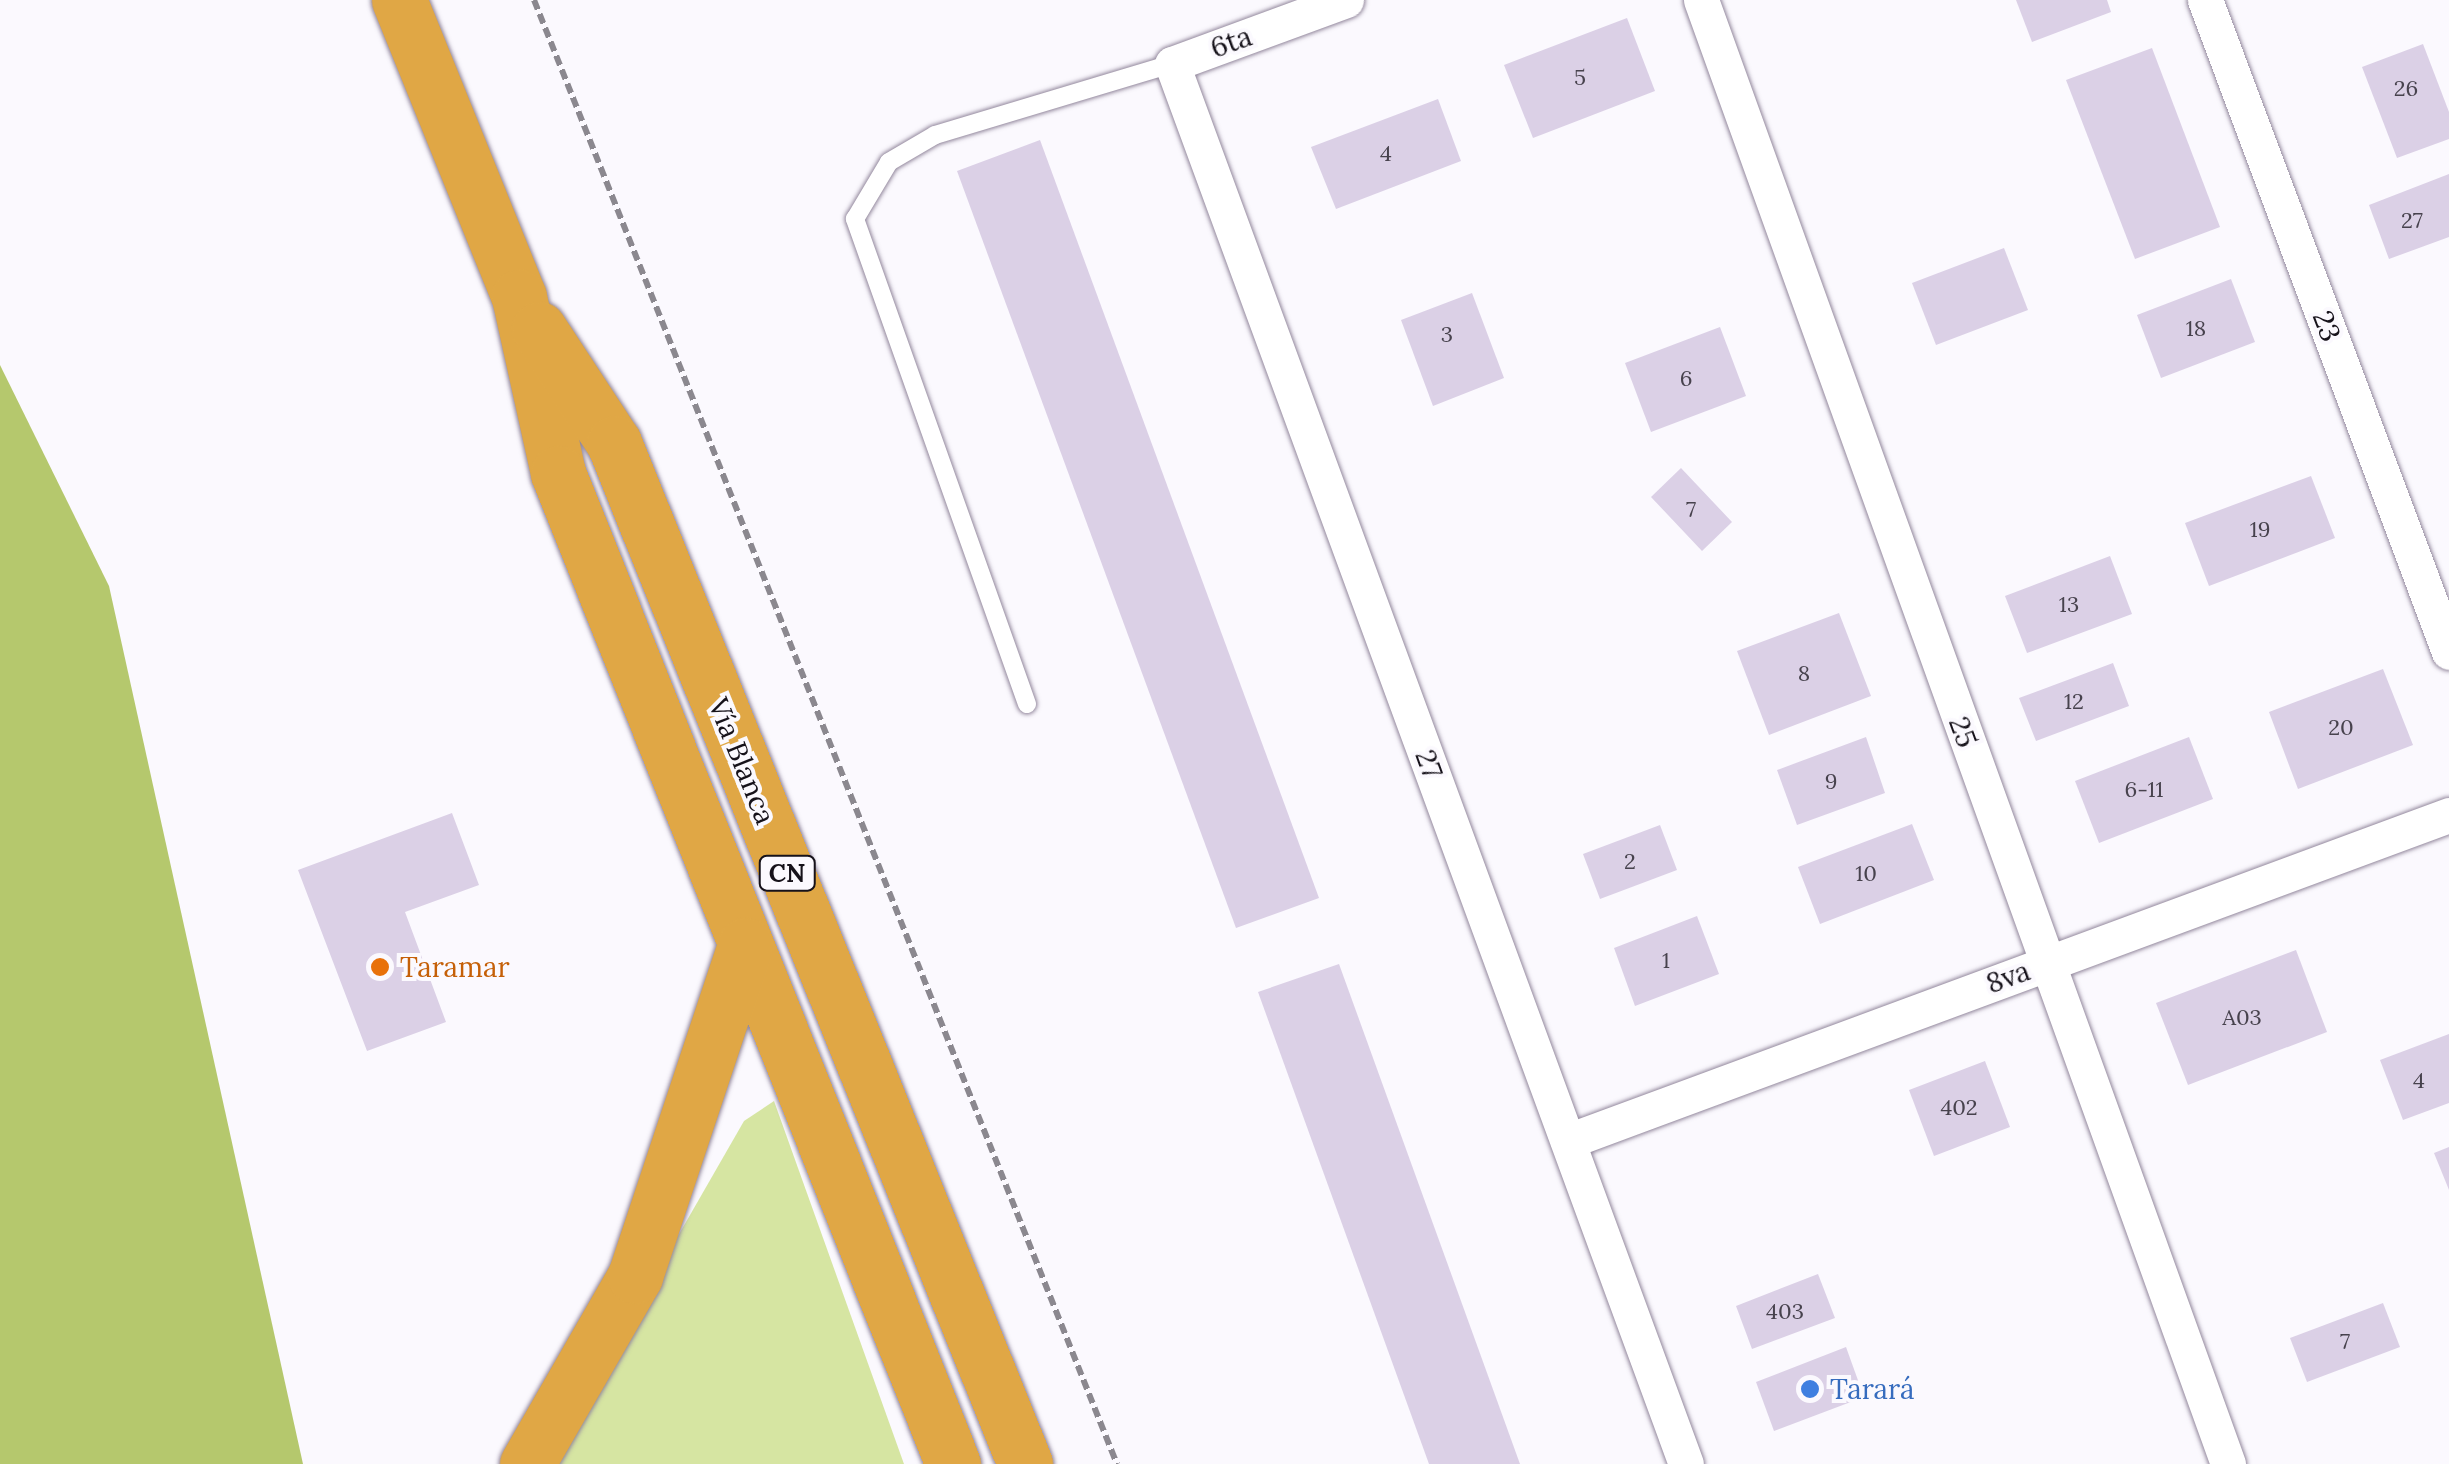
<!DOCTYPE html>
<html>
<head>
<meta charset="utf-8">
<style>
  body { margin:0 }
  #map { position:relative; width:2449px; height:1464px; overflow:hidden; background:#fbf9fe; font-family:Lora,serif }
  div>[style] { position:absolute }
  .green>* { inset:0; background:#d6e5a2 }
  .forest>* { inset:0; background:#b5c86d }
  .building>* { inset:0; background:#dbd0e6 }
  .path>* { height:6px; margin-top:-3px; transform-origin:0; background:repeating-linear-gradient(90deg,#8b888f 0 10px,transparent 0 15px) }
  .roads { filter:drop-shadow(0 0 2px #93889d) drop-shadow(0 0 2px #93889d) }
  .lane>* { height:18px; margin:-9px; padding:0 9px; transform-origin:9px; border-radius:9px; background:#fff }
  .street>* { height:35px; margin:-17.5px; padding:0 17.5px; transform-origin:17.5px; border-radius:17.5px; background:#fff }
  .highway>* { height:55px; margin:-27.5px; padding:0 27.5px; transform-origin:27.5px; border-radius:27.5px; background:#e0a745 }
  .dots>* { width:28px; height:28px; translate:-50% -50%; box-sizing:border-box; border:5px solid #fbf9fe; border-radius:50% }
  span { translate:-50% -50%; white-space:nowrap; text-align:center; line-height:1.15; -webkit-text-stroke:8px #fbf9fe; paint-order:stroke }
  .number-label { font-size:22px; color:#47424d }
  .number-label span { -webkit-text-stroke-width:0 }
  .shield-label span { padding:2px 8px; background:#fbf9fe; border:2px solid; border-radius:8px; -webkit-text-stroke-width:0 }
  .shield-label { font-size:25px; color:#16121a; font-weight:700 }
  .street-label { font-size:28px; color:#16121a }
  .food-label { font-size:28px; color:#c56008 }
  .left { translate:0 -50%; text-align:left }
  .shop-label { font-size:28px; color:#366cbe }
</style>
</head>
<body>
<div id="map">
  <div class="green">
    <i style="clip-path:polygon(774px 1101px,904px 1464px,547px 1464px,744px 1121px)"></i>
  </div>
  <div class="forest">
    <i style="clip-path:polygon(0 365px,109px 586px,303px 1464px,0 1464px)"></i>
  </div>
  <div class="building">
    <i style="clip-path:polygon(2016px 0,2107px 0,2111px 12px,2032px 42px)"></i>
    <i style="clip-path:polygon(1627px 18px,1655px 91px,1533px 138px,1504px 65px)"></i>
    <i style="clip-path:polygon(2423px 44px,2449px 112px,2449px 139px,2397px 158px,2362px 67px)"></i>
    <i style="clip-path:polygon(2152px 48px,2220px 227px,2135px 259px,2066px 80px)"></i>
    <i style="clip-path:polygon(1438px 99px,1461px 161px,1336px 209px,1311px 147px)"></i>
    <i style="clip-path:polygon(1040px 140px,1319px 898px,1236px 928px,957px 171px)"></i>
    <i style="clip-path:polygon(2449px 174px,2449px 237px,2389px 259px,2369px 205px)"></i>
    <i style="clip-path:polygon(2004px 248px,2028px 310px,1936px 345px,1912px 283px)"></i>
    <i style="clip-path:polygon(2231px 279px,2255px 342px,2161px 378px,2137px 315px)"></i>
    <i style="clip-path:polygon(1472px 293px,1504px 378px,1433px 406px,1401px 320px)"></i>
    <i style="clip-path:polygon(1720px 327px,1746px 396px,1651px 432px,1625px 363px)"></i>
    <i style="clip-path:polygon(1681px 468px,1732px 522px,1702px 551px,1651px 497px)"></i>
    <i style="clip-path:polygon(2311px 476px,2335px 538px,2209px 586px,2185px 523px)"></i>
    <i style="clip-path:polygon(2110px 556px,2132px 614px,2027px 653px,2005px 596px)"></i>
    <i style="clip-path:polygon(1839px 613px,1871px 696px,1769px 735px,1737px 651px)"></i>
    <i style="clip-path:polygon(2113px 663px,2129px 706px,2036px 741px,2019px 698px)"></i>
    <i style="clip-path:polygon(2383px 669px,2413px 745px,2298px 789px,2269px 712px)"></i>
    <i style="clip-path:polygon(1866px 737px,1885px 793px,1797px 825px,1777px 770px)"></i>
    <i style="clip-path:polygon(2189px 737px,2213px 799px,2099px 843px,2075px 781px)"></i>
    <i style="clip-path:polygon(452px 813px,479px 885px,405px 912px,446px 1022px,367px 1051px,298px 870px)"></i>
    <i style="clip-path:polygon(1912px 824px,1934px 880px,1820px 924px,1798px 867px)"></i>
    <i style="clip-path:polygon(1660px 825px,1677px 870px,1600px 899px,1583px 854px)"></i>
    <i style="clip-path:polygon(1697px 916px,1719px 974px,1635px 1006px,1614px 948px)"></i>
    <i style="clip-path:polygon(2296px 950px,2327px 1032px,2188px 1085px,2156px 1003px)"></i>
    <i style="clip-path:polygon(1339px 964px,1520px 1464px,1429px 1464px,1258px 992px)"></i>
    <i style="clip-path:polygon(2449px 1034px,2449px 1103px,2403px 1120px,2380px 1060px)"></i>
    <i style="clip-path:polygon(1985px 1061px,2010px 1127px,1934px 1156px,1909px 1090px)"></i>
    <i style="clip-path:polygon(2449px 1147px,2449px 1190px,2434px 1153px)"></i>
    <i style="clip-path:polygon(1818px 1274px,1835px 1318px,1752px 1349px,1736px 1306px)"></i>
    <i style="clip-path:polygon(2383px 1303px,2400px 1347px,2307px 1382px,2290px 1338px)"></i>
    <i style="clip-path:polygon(1846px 1347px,1864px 1397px,1774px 1431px,1756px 1382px)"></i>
  </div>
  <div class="path">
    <i style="left:534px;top:0;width:1576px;rotate:68.29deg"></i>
  </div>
  <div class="roads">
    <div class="lane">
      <i style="left:1027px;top:704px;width:515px;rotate:-109.53deg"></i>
      <i style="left:855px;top:219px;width:66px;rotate:-59.2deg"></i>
      <i style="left:889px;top:162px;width:53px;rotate:-30.4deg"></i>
      <i style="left:935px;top:135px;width:247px;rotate:-16.7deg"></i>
    </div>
    <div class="street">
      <i style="left:1346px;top:0;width:185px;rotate:159.8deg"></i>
      <i style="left:1172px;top:64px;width:1491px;rotate:69.84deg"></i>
      <i style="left:1701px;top:0;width:1556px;rotate:70.2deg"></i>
      <i style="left:2205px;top:0;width:696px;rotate:69.48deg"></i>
      <i style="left:1568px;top:1141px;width:939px;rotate:-20.31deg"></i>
    </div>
    <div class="highway">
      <i style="left:399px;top:0;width:320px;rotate:68deg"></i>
      <i style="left:519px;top:297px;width:180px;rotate:77.5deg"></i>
      <i style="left:558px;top:473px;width:1067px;rotate:68.27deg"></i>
      <i style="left:539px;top:329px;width:136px;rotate:56.7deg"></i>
      <i style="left:614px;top:443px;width:1101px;rotate:68.07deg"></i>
      <i style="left:527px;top:1464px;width:217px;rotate:-60.1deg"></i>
      <i style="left:635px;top:1276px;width:349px;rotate:-71.6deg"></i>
    </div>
  </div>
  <div class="dots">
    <i style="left:380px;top:967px;background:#e8710a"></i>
    <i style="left:1810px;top:1389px;background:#3f7fe0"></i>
  </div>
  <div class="number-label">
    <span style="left:1580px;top:78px">5</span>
    <span style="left:2406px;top:89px">26</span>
    <span style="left:1386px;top:154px">4</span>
    <span style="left:2412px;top:221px">27</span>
    <span style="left:2196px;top:329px">18</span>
    <span style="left:1447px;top:335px">3</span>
    <span style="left:1686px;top:379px">6</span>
    <span style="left:1691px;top:510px">7</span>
    <span style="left:2260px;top:530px">19</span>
    <span style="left:2069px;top:605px">13</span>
    <span style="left:1804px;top:674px">8</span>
    <span style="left:2074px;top:702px">12</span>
    <span style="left:2341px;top:728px">20</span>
    <span style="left:1831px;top:782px">9</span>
    <span style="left:2144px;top:790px">6-11</span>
    <span style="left:1630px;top:862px">2</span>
    <span style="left:1866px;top:874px">10</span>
    <span style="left:1666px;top:961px">1</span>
    <span style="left:2242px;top:1018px">A03</span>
    <span style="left:2419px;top:1081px">4</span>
    <span style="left:1959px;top:1108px">402</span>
    <span style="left:1785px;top:1312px">403</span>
    <span style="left:2345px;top:1342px">7</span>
  </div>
  <div class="shield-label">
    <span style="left:787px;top:873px">CN</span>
  </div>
  <div class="street-label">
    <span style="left:1231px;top:42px;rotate:-20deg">6ta</span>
    <span style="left:2327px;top:326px;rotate:69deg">23</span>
    <span style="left:1963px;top:732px;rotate:70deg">25</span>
    <span style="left:742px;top:761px;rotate:68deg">Vía Blanca</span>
    <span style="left:1429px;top:764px;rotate:70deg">27</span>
    <span style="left:2008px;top:977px;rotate:-20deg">8va</span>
  </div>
  <div class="food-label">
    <span class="left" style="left:400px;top:967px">Taramar</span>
  </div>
  <div class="shop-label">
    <span class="left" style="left:1830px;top:1389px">Tarará</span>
  </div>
</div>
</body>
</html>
